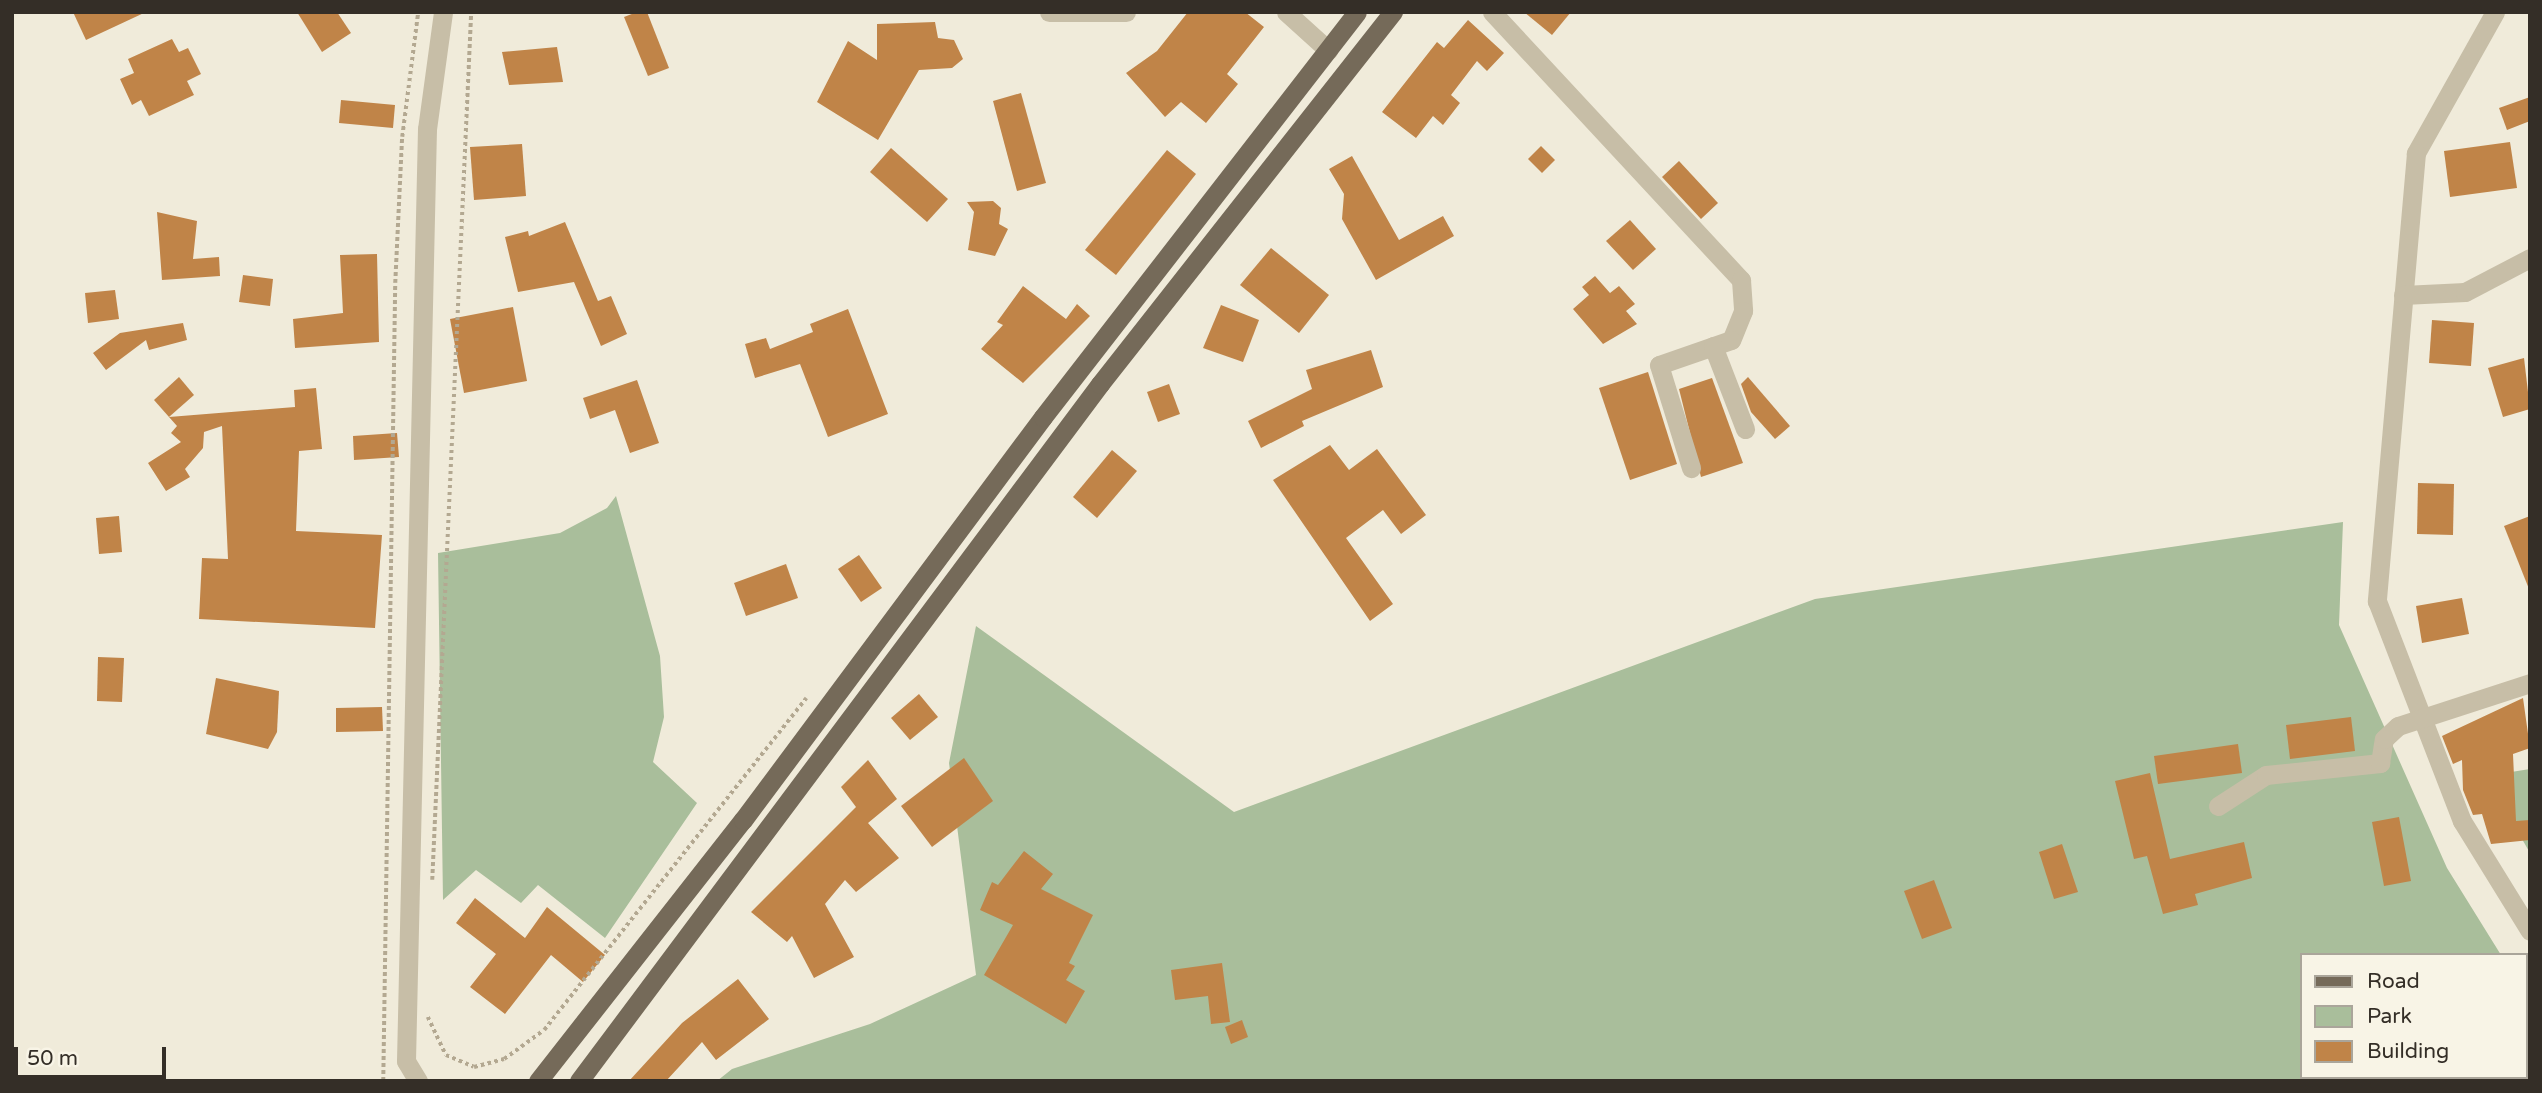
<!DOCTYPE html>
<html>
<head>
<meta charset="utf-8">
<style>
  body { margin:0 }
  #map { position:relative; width:2542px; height:1093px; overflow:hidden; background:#f0ebda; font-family:"Varela Round",sans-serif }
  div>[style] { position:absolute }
  .green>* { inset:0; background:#a9be9b }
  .building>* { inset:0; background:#c08448 }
  .path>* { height:3.5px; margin-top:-1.75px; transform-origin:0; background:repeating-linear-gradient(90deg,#b3a891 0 3.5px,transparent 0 7px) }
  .minor>* { height:19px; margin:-9.5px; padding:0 9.5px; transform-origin:9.5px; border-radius:9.5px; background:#c7bea7 }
  .tertiary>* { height:19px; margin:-9.5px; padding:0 9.5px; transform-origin:9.5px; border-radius:9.5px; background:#c7bea7 }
  .primary>* { height:19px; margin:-9.5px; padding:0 9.5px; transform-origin:9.5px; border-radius:9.5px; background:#756a59 }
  span { translate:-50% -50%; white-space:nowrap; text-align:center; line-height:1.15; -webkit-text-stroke:7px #f8f4e6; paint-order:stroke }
  .frame { position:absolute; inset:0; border:14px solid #342e27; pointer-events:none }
  .legend { position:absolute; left:2300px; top:953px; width:228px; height:126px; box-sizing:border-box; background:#f8f4e6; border:2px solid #aaa59a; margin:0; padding:9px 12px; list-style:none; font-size:21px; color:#342e27 }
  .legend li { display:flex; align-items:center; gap:14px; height:35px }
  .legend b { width:35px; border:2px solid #aaa59a }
  .scale { position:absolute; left:14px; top:1047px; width:152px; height:32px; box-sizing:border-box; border:4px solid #342e27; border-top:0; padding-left:9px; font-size:21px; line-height:24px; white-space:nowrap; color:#342e27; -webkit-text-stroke:5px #f8f4e6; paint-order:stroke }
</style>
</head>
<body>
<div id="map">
  <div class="green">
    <i style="clip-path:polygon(616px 496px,660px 656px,664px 717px,653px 762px,697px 803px,605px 938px,538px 885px,521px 903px,476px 870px,443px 900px,438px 553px,560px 533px,607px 508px)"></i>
    <i style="clip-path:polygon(2343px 522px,2339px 625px,2447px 868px,2501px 955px,2302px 955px,2302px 1077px,2526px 1077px,2526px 995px,2530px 1081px,717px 1081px,732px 1069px,870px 1024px,976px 975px,949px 763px,976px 626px,1234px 812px,1815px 599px)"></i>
    <i style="clip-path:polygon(2530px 769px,2530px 853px,2486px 776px)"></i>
  </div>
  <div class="building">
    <i style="clip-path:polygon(73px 12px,146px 12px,86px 40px)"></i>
    <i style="clip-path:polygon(297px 12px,337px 12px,351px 33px,322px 52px)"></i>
    <i style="clip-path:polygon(637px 12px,647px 12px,669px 68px,648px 76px,624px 17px)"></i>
    <i style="clip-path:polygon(1188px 12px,1245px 12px,1264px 27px,1227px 74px,1238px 84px,1206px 123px,1181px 102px,1165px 117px,1126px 73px,1157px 51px)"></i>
    <i style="clip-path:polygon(1524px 12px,1571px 12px,1552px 35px)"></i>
    <i style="clip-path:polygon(1468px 20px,1504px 53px,1487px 71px,1477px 61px,1451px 95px,1460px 103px,1443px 125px,1433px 116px,1416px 138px,1382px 112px,1437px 42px,1444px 48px)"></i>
    <i style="clip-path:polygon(935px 22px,938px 38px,954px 40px,963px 59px,952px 68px,919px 70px,878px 140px,817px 102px,848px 41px,877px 60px,877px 24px)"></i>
    <i style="clip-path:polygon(172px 39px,179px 52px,188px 48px,201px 74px,187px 81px,194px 95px,149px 116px,141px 100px,132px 105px,120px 79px,134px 73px,128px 59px)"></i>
    <i style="clip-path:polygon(557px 47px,563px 82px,509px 85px,502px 52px)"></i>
    <i style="clip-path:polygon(1021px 93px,1046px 183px,1017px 191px,993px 101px)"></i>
    <i style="clip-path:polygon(2530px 97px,2530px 121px,2507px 130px,2499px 108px)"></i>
    <i style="clip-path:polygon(341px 100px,395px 105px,393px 128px,339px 123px)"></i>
    <i style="clip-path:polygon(2510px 142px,2517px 188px,2450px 197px,2444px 151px)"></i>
    <i style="clip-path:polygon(522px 144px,526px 196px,474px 200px,470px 147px)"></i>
    <i style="clip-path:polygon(1541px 146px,1555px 160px,1542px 173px,1528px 159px)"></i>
    <i style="clip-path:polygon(891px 148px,948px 199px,927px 222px,870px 172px)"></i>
    <i style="clip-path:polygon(1167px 150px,1196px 174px,1116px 275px,1085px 250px)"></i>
    <i style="clip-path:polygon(1352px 156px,1399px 240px,1443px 216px,1454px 236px,1376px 280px,1342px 219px,1344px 194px,1329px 169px)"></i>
    <i style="clip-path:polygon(1679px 161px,1718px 203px,1701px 219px,1662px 177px)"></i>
    <i style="clip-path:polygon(993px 201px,1001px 208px,999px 224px,1008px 229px,995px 256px,968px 250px,974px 212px,967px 202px)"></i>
    <i style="clip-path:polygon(157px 212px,197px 221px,193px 259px,219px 257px,220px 276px,162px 280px)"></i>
    <i style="clip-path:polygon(1630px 220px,1656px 249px,1633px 270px,1606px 241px)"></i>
    <i style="clip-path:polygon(565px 222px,598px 301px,611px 296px,627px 334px,601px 346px,574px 282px,518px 292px,505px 237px,528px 231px,529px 236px)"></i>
    <i style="clip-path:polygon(1271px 248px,1329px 295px,1299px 333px,1240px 285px)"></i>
    <i style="clip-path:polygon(377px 254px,379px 342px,295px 348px,293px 319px,343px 313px,340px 255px)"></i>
    <i style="clip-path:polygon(243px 275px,273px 279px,270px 306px,239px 302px)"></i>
    <i style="clip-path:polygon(1595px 276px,1610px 293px,1619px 286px,1635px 304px,1626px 311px,1637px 324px,1603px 344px,1573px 309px,1589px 295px,1582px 287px)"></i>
    <i style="clip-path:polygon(1023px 286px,1066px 319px,1077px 304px,1090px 316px,1023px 383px,981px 349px,1003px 325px,997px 322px)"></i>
    <i style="clip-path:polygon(115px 290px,119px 319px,88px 323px,85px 293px)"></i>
    <i style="clip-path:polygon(1221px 305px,1259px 320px,1243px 362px,1203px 348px)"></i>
    <i style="clip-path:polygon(513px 307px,527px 381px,464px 393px,450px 319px)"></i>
    <i style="clip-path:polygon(848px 309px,888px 414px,828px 437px,800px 364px,755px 378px,745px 344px,766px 338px,770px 349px,813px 332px,810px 324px)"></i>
    <i style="clip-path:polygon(2432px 320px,2474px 323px,2471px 366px,2429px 363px)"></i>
    <i style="clip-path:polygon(183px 323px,187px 340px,149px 350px,146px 340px,106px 370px,93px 353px,120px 333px)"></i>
    <i style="clip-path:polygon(1371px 350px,1383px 387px,1302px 421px,1304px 426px,1261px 448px,1248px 421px,1312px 389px,1306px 370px)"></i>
    <i style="clip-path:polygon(2524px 358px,2530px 409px,2503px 417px,2488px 368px)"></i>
    <i style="clip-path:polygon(1648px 372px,1677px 464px,1630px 480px,1599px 388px)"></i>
    <i style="clip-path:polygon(179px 377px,194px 395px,169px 417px,154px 400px)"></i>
    <i style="clip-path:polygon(1748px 377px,1790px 426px,1775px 439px,1751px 412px,1741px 384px)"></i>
    <i style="clip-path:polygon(1712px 378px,1743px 463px,1701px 477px,1679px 389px)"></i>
    <i style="clip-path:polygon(637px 380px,659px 443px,630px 453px,615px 410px,590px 419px,583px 398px)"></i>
    <i style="clip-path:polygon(1169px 384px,1180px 414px,1158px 422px,1147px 392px)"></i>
    <i style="clip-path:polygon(316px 388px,322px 449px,299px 451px,296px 531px,382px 535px,375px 628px,199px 619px,202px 558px,228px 559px,222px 426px,204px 432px,203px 448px,185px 469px,190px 477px,166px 491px,148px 463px,181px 442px,171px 433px,177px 426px,169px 417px,295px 407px,294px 390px)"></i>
    <i style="clip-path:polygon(397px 433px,399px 457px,354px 460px,353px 436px)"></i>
    <i style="clip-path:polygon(1330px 445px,1349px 470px,1377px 449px,1426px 515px,1401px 534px,1383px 510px,1346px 538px,1393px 604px,1370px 621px,1273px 480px)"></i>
    <i style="clip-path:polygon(1112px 450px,1137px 471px,1097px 518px,1073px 497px)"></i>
    <i style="clip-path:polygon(2418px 483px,2454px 484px,2453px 535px,2417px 534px)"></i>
    <i style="clip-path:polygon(119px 516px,122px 552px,99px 554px,96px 518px)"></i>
    <i style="clip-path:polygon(2530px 516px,2530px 589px,2529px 589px,2504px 526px)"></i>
    <i style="clip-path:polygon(859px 555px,882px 588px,861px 602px,838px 569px)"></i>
    <i style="clip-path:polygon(786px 564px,798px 598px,746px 616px,734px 583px)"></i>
    <i style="clip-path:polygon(2462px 598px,2469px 634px,2422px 643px,2416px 606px)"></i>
    <i style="clip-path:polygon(98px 657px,124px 658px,122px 702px,97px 701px)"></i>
    <i style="clip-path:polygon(216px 678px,279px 691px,277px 732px,268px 749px,206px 734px)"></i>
    <i style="clip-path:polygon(919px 694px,938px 717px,910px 740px,891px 718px)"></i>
    <i style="clip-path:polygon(2523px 698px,2530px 748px,2513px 754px,2516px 821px,2530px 820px,2530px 840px,2491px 844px,2482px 814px,2473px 815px,2463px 790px,2462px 760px,2453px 764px,2442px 736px)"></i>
    <i style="clip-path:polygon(382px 707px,383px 731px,336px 732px,336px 708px)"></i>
    <i style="clip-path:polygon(2351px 717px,2355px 751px,2290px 759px,2286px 725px)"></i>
    <i style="clip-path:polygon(2238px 744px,2242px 773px,2158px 784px,2154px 756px)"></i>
    <i style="clip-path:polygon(964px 758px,993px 801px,932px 847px,901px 806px)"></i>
    <i style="clip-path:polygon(868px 760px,897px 799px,868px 823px,899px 858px,856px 892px,845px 880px,825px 904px,854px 957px,814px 978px,792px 936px,787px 942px,751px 912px,856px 807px,841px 787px)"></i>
    <i style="clip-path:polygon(2150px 773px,2170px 859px,2244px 842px,2252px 878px,2195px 894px,2198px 905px,2163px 914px,2147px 856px,2134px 859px,2115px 781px)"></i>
    <i style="clip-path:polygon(2399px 817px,2411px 881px,2384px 886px,2372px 822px)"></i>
    <i style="clip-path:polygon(2062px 844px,2078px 892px,2054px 899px,2039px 852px)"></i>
    <i style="clip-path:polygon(1024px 851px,1053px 874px,1041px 889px,1093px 915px,1069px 963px,1075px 966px,1066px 980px,1085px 991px,1066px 1024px,984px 975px,1013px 925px,980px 910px,992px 882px,998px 885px)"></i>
    <i style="clip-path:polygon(1934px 880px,1952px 928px,1922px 939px,1904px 891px)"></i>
    <i style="clip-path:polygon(475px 898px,525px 938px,547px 907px,605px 955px,583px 982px,551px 955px,505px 1014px,470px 987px,496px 954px,456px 923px)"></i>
    <i style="clip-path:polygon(1222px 963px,1230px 1022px,1211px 1024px,1208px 996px,1175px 1000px,1171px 970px)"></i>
    <i style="clip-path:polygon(738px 979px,769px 1019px,716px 1060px,702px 1042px,666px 1081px,629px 1081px,682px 1023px)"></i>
    <i style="clip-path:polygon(1242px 1020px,1248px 1037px,1231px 1044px,1225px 1027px)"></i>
  </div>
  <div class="path">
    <i style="left:432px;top:880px;width:869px;rotate:-87.43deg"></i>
    <i style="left:428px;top:1017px;width:42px;rotate:64.7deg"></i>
    <i style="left:446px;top:1055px;width:30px;rotate:23deg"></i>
    <i style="left:474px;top:1067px;width:31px;rotate:-15deg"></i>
    <i style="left:504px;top:1059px;width:49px;rotate:-35.9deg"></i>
    <i style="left:544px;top:1030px;width:423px;rotate:-51.7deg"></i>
    <i style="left:383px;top:1081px;width:798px;rotate:-89.14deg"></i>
    <i style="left:395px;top:283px;width:146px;rotate:-87.3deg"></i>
    <i style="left:402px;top:137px;width:126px;rotate:-82.7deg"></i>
  </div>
  <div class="minor">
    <i style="left:1049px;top:12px;width:77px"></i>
    <i style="left:1286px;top:12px;width:57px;rotate:42.1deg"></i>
    <i style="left:1492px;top:12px;width:366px;rotate:47.1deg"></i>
    <i style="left:1741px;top:280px;width:31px;rotate:86deg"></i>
    <i style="left:1743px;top:311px;width:31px;rotate:112deg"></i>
    <i style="left:1731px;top:340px;width:76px;rotate:160.9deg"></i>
    <i style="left:1659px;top:365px;width:108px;rotate:72.7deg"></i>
    <i style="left:2495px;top:12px;width:162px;rotate:119.3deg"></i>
    <i style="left:2416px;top:153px;width:450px;rotate:95deg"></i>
    <i style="left:2377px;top:601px;width:236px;rotate:68.9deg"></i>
    <i style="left:2462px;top:821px;width:129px;rotate:58.3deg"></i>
    <i style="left:2403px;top:295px;width:62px;rotate:-2.8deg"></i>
    <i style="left:2465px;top:292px;width:73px;rotate:-27.6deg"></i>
    <i style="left:1713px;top:346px;width:89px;rotate:68.9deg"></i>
    <i style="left:2218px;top:806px;width:57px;rotate:-32.9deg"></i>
    <i style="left:2266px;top:775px;width:115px;rotate:-6deg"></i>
    <i style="left:2380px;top:763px;width:24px;rotate:-81deg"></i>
    <i style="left:2384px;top:739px;width:19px;rotate:-43deg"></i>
    <i style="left:2398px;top:726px;width:139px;rotate:-18deg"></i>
  </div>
  <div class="tertiary">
    <i style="left:418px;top:1081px;width:23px;rotate:-121deg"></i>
    <i style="left:406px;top:1061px;width:932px;rotate:-88.71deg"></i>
    <i style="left:427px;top:129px;width:118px;rotate:-82.2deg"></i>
  </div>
  <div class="primary">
    <i style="left:538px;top:1081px;width:332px;rotate:-51.9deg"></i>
    <i style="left:743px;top:820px;width:502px;rotate:-53.34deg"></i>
    <i style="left:1043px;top:417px;width:512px;rotate:-52.21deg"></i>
    <i style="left:579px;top:1081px;width:870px;rotate:-53.22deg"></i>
    <i style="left:1100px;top:384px;width:474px;rotate:-51.8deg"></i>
  </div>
  <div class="frame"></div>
  <ul class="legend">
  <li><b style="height:9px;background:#756a59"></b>Road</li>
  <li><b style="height:19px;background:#a9be9b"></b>Park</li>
  <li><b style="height:19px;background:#c08448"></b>Building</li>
  </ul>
  <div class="scale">50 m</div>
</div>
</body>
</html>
